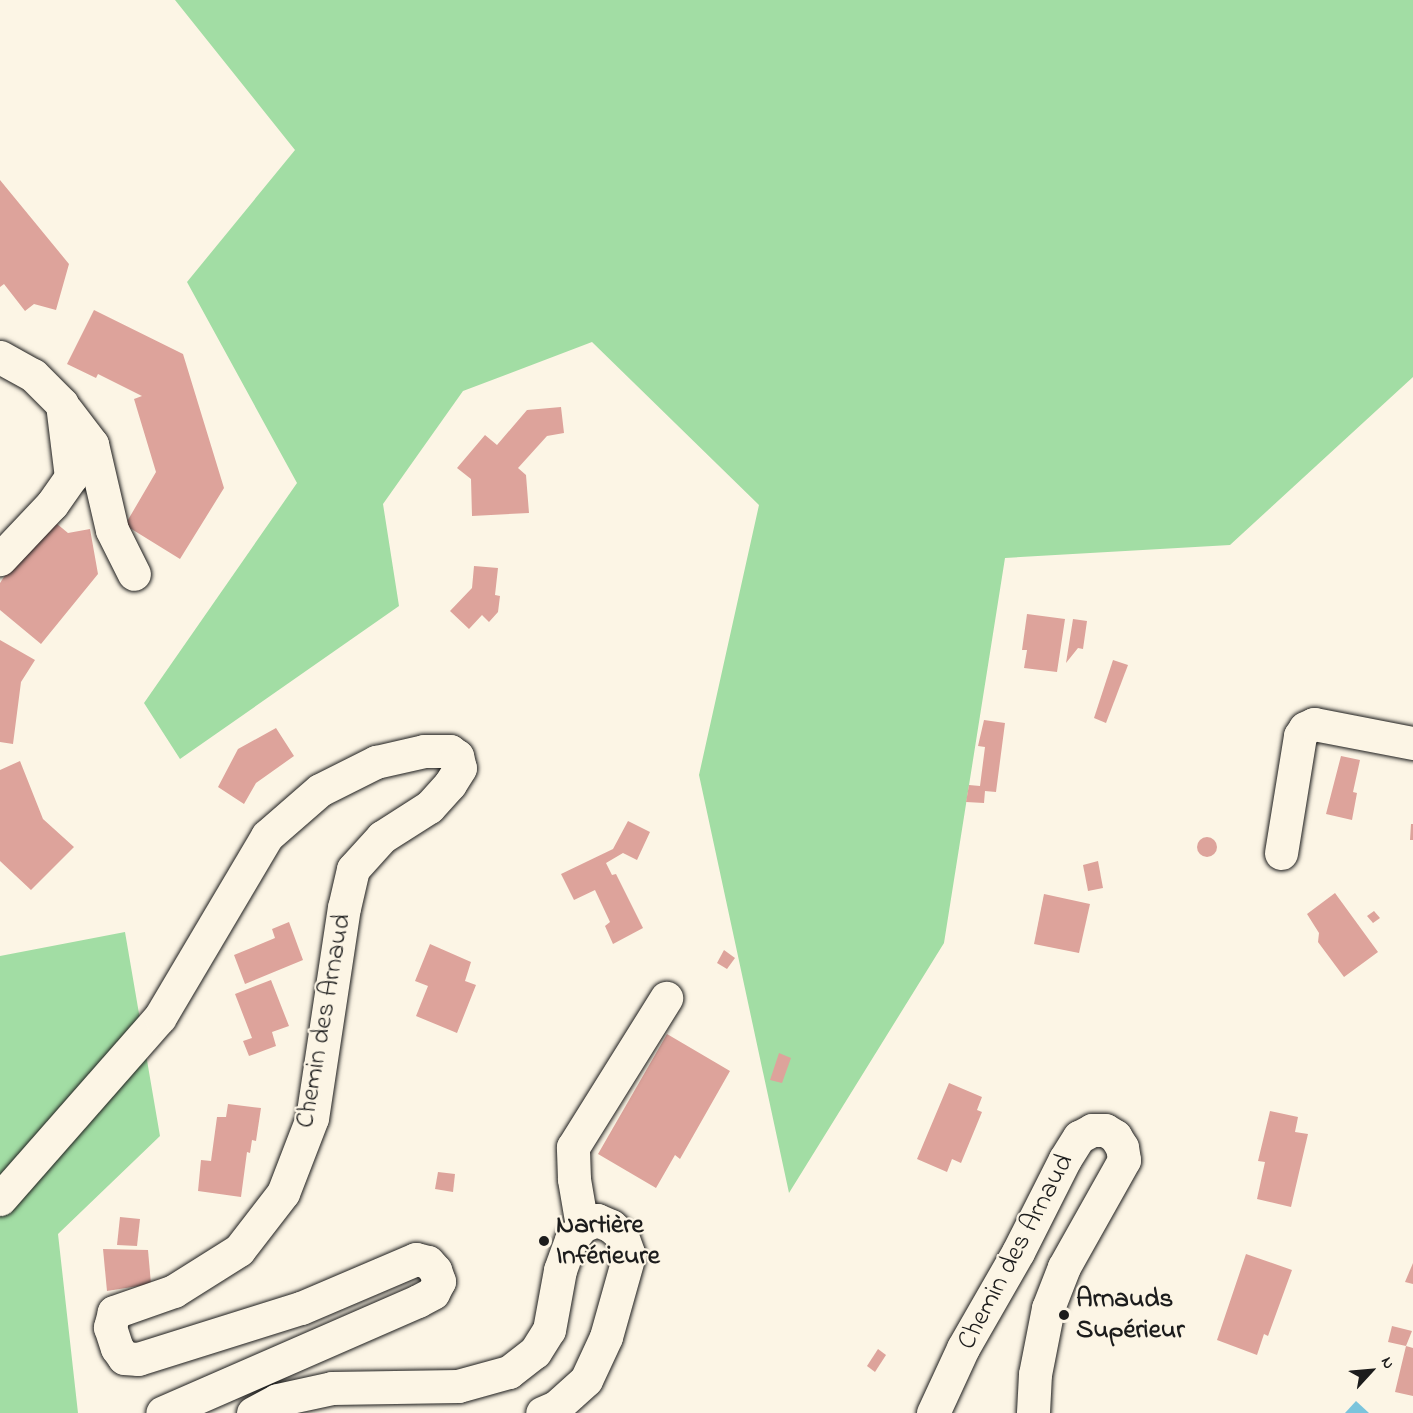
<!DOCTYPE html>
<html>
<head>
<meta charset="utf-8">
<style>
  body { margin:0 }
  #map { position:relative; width:1413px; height:1413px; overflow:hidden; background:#fcf5e5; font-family:"Indie Flower",sans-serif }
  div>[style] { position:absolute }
  .green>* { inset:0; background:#a2dda4 }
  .water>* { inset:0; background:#7bc4dc }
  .building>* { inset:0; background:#dda39b }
  .round { border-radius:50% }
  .roads { filter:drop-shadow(0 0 2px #1c1c1c) drop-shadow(0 0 2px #1c1c1c) }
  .minor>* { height:33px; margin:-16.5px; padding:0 16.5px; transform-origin:16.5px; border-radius:16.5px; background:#fcf5e5 }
  .dots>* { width:16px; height:16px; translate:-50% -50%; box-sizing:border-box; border:3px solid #fcf5e5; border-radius:50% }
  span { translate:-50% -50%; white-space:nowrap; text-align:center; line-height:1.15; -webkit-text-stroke:4.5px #fcf5e5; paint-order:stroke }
  .street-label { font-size:27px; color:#1c1c1c }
  .poi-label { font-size:27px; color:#1c1c1c; font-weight:700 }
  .left { translate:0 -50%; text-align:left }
  .north { position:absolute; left:1341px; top:1341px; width:60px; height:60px; -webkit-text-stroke:4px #fcf5e5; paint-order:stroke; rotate:64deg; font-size:16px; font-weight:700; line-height:24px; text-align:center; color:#1c1c1c }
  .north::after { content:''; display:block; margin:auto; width:21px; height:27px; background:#1c1c1c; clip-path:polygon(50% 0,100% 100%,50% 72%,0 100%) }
</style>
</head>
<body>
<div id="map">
  <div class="green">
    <i style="clip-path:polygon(175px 0,1413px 0,1413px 377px,1230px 545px,1005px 558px,944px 943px,789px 1193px,699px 775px,759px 505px,592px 342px,463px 391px,383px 504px,399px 606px,180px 759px,144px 703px,297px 483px,187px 282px,295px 150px)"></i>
    <i style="clip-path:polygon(125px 932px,160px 1136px,58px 1234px,78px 1413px,0 1413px,0 956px)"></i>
  </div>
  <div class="water">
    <i style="clip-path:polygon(1356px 1401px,1369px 1413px,1345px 1413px)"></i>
  </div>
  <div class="building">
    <i style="clip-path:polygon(0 180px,69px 264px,56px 310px,34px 304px,25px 311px,4px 284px,0 287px)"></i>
    <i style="clip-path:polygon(94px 310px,183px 354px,224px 488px,180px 559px,125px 525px,156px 472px,134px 399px,142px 396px,98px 374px,96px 378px,67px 364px)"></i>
    <i style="clip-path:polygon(561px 407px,564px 433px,547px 436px,518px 468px,526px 475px,529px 513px,472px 516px,471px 479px,457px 468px,485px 435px,497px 445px,527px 410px)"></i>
    <i style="clip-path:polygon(45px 514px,68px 533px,90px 529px,98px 574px,41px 644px,0 610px,0 583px)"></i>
    <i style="clip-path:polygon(474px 566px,498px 568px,495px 595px,500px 596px,498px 612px,489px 622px,482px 615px,469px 629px,450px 611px,472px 588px)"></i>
    <i style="clip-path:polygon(1027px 614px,1065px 619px,1057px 672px,1024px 668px,1027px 650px,1022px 650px)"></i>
    <i style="clip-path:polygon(1073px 619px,1087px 621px,1083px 649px,1078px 648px,1066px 663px)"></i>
    <i style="clip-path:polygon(0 640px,35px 660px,21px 682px,13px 744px,0 742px)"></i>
    <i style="clip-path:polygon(1113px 660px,1128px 665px,1106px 723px,1094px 718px)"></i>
    <i style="clip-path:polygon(984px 720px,1005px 723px,996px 792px,985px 791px,984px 803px,966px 802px,969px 785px,980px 786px,985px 747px,978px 746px)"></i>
    <i style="clip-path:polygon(276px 728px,294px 756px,256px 783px,244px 804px,218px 787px,238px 749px)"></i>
    <i style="clip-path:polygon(1341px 756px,1360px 760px,1353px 792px,1357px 793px,1352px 820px,1326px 814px)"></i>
    <i style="clip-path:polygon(20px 761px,43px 819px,74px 847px,31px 890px,0 861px,0 770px)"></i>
    <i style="clip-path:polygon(628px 821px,650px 832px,637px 860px,623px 853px,606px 863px,612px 875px,616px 874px,643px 928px,613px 944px,605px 926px,610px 922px,595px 890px,574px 900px,561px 874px,613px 849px)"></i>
    <i style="clip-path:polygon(1411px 824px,1413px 824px,1413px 840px,1410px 840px)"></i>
    <i class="round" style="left:1197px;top:837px;width:20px;height:20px"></i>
    <i style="clip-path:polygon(1098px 861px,1103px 888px,1088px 891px,1083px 865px)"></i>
    <i style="clip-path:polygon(1335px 893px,1378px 952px,1344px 977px,1318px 942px,1319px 933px,1307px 914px)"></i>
    <i style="clip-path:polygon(1044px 894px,1090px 904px,1079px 953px,1034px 944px)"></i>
    <i style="clip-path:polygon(1374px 911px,1380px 918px,1373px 923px,1367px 916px)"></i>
    <i style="clip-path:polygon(289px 922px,303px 960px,245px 984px,234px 955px,275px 938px,272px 929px)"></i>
    <i style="clip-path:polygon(430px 944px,471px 962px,465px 981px,476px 985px,457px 1033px,416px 1016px,428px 986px,415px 981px)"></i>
    <i style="clip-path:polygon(724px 950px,735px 958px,727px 969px,717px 963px)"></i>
    <i style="clip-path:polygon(271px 980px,289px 1026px,272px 1032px,276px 1046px,249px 1056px,243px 1041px,252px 1038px,235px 994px)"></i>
    <i style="clip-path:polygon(667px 1034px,730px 1071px,680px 1159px,675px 1155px,656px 1188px,598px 1154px)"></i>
    <i style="clip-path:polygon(779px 1053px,791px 1058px,782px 1083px,770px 1080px)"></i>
    <i style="clip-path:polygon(949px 1083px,982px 1097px,977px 1110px,982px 1112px,961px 1163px,952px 1159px,947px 1172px,917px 1159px)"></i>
    <i style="clip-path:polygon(228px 1104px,261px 1108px,256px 1141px,252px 1140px,250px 1153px,247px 1152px,241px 1197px,198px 1191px,201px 1160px,211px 1161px,217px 1117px,226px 1117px)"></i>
    <i style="clip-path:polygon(1270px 1111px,1298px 1117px,1295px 1132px,1308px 1134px,1291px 1207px,1257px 1199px,1265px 1162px,1258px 1161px)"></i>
    <i style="clip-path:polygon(438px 1172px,455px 1174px,453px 1192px,435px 1189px)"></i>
    <i style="clip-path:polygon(120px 1217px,140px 1219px,137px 1246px,117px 1245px)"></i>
    <i style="clip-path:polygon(103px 1249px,148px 1250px,151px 1284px,107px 1291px)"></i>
    <i style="clip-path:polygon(1246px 1254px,1292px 1270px,1268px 1336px,1264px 1334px,1257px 1355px,1217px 1340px)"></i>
    <i style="clip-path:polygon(1413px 1263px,1413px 1284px,1405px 1282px)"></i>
    <i style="clip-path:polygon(1392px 1326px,1412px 1331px,1406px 1346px,1413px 1348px,1413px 1396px,1395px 1392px,1406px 1346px,1388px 1342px)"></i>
    <i style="clip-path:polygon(878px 1349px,886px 1355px,875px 1372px,867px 1366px)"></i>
  </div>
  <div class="roads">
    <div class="minor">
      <i style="left:0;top:357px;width:38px;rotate:29deg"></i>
      <i style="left:33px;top:375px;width:41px;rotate:45deg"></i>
      <i style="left:62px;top:404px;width:74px;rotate:83deg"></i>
      <i style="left:71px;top:477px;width:33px;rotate:125deg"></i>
      <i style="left:52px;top:504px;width:76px;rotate:133.4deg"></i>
      <i style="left:66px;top:410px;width:43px;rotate:52.6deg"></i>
      <i style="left:92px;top:444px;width:88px;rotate:76.9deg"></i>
      <i style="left:112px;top:530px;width:49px;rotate:63.4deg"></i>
      <i style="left:1281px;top:853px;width:119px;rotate:-80.8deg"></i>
      <i style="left:1300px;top:736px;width:9px;rotate:-58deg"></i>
      <i style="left:1305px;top:728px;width:10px;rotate:-24deg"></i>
      <i style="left:1314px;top:724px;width:101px;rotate:10.9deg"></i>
      <i style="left:0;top:1199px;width:242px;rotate:-48.7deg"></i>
      <i style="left:160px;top:1017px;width:210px;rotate:-59.4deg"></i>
      <i style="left:267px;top:836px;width:70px;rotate:-41deg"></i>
      <i style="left:320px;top:790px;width:63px;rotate:-26.6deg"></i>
      <i style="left:376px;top:762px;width:49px;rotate:-12.9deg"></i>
      <i style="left:424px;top:751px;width:26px"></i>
      <i style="left:450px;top:751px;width:9px;rotate:36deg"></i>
      <i style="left:457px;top:756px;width:12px;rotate:76deg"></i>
      <i style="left:460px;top:768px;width:19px;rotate:122deg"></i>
      <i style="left:450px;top:784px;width:31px;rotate:132deg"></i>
      <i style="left:429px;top:807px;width:56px;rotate:147.4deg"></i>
      <i style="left:382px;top:837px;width:43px;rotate:132.2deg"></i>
      <i style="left:353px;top:869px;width:39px;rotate:103deg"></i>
      <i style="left:344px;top:907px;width:213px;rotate:98.6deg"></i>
      <i style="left:312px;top:1118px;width:80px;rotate:111.1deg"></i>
      <i style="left:283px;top:1193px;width:72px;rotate:127.7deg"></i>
      <i style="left:239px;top:1250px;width:77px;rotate:147.8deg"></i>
      <i style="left:174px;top:1291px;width:64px;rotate:160.7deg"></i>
      <i style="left:114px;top:1312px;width:16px;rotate:105deg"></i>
      <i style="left:110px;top:1327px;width:22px;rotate:72deg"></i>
      <i style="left:117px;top:1348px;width:12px;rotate:55deg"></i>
      <i style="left:124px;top:1358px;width:14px;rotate:4deg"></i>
      <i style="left:138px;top:1359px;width:171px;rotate:-17.4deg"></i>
      <i style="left:301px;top:1308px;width:125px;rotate:-23.1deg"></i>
      <i style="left:416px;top:1259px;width:12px;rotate:14deg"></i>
      <i style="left:428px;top:1262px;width:11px;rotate:49deg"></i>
      <i style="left:435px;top:1270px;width:12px;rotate:70deg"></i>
      <i style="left:439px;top:1281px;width:13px;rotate:117deg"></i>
      <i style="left:433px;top:1293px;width:17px;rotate:152deg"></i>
      <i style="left:418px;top:1301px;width:279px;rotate:156.4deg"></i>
      <i style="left:582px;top:1226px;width:48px;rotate:-99.7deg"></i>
      <i style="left:574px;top:1179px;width:32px;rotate:-92deg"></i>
      <i style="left:573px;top:1147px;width:176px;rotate:-58deg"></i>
      <i style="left:253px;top:1413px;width:27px;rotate:-28deg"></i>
      <i style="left:277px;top:1400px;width:56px;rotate:-12.3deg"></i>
      <i style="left:332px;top:1388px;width:126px;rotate:-0.9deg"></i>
      <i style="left:458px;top:1386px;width:53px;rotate:-15.4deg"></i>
      <i style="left:509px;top:1372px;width:33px;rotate:-38deg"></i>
      <i style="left:535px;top:1352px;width:26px;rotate:-58deg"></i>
      <i style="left:549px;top:1330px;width:61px;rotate:-79.6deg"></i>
      <i style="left:560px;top:1270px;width:32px;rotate:-70deg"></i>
      <i style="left:571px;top:1240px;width:18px;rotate:-52deg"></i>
      <i style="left:582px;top:1226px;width:16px;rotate:-22deg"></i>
      <i style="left:597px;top:1220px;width:15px;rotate:23deg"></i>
      <i style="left:611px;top:1226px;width:15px;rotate:42deg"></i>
      <i style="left:622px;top:1236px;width:20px;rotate:70deg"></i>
      <i style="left:629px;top:1255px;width:85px;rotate:105.7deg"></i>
      <i style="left:606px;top:1337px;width:47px;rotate:114.9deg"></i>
      <i style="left:586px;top:1380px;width:40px;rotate:138deg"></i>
      <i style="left:556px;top:1407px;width:15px;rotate:157deg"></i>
      <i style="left:933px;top:1413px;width:72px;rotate:-65.2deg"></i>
      <i style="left:963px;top:1348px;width:111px;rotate:-60.2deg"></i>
      <i style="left:1018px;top:1252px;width:104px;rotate:-63.2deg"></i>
      <i style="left:1065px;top:1159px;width:26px;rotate:-58deg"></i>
      <i style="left:1079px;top:1137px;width:15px;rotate:-28deg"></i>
      <i style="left:1092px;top:1130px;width:13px"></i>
      <i style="left:1105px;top:1130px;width:12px;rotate:31deg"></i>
      <i style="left:1115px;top:1136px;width:13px;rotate:58deg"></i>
      <i style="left:1122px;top:1147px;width:13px;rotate:81deg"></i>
      <i style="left:1124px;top:1160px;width:123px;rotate:119.3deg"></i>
      <i style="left:1064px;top:1267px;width:44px;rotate:111.3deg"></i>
      <i style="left:1048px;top:1308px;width:67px;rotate:101.1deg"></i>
      <i style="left:1035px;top:1374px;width:39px;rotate:93deg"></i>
    </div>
  </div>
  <div class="dots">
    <i style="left:544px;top:1241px;background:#1c1c1c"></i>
    <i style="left:1064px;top:1315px;background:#1c1c1c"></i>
  </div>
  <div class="street-label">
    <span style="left:324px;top:1021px;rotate:-80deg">Chemin des Arnaud</span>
    <span style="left:1016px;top:1252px;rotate:-62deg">Chemin des Arnaud</span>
  </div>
  <div class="poi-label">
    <span class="left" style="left:556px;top:1241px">Nartière<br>Inférieure</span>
    <span class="left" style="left:1076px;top:1315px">Arnauds<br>Supérieur</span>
  </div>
  <div class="north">N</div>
</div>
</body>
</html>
